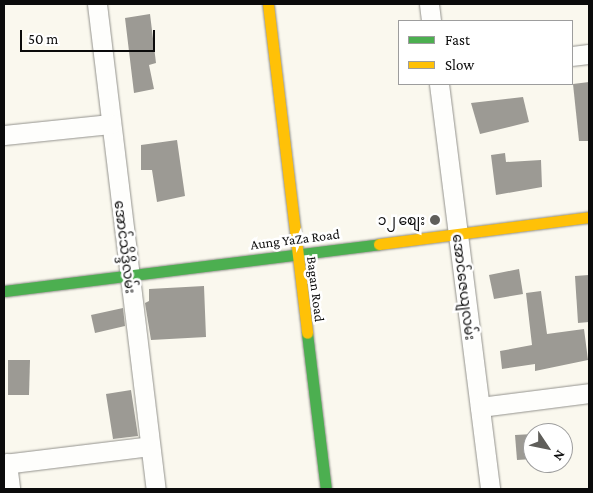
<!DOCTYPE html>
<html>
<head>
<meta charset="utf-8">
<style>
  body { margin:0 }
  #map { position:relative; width:593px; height:493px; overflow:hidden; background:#faf8ee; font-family:"Crimson Pro","Noto Sans Myanmar",serif }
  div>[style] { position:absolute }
  .building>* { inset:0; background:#9c9a94 }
  .roads { filter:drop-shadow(0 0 1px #93928d) drop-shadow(0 0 1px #93928d) }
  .street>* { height:19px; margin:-9.5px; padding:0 9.5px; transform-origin:9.5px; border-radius:9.5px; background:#fefefc }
  .fast>* { height:11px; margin:-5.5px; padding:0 5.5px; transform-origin:5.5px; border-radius:5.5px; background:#4caf50 }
  .slow>* { height:11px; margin:-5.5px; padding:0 5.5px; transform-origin:5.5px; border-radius:5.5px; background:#ffc107 }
  .dots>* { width:14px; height:14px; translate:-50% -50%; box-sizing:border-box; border:2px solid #fff; border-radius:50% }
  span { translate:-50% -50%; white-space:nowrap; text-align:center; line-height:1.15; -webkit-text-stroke:5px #fff; paint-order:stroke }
  .poi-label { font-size:14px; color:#0b0b0b }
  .right { translate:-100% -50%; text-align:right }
  .street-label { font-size:14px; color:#0b0b0b }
  .frame { position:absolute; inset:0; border:5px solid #0b0b0b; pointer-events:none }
  .legend { position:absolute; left:398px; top:20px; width:175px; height:65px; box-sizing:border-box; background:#fff; border:1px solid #9d9d9d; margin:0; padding:6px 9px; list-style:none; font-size:15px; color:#0b0b0b }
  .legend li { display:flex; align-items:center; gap:10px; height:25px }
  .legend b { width:25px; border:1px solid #9d9d9d }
  .north { position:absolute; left:523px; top:423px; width:50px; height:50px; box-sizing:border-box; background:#fff; border:1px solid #9d9d9d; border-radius:50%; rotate:124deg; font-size:14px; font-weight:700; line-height:20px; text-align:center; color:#0b0b0b }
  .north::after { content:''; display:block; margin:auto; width:18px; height:22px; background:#5f5e5a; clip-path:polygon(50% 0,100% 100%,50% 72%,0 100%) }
  .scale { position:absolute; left:20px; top:30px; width:135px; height:22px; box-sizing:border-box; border:2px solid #0b0b0b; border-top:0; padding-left:6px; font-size:15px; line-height:18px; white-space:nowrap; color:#0b0b0b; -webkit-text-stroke:4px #fff; paint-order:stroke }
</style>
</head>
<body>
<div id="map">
  <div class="building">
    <i style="clip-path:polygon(150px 14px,156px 63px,149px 65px,154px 89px,134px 93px,125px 18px)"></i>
    <i style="clip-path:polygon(589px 82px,589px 141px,579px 141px,573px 84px)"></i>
    <i style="clip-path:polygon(523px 97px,529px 122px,480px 134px,471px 103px)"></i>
    <i style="clip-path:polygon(177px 140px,185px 196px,157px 202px,152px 170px,141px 170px,141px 145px)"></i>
    <i style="clip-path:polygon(505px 153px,506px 162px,541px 160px,542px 187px,496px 195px,491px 155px)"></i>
    <i style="clip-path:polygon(519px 269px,523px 294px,494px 299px,489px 275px)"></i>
    <i style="clip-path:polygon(589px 275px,589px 322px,578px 323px,575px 276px)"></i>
    <i style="clip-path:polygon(204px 286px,206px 337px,151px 340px,145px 303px,149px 301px,149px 289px)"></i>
    <i style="clip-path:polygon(541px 291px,547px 334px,584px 329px,588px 360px,535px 371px,535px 364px,502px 369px,500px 351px,532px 345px,526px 293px)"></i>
    <i style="clip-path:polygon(123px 308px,125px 326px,95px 333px,91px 315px)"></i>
    <i style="clip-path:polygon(8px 360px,30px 360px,29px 395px,8px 395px)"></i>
    <i style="clip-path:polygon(131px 390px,138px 436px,113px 439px,106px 394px)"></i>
    <i style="clip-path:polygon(533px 434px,533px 459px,517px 460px,515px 435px)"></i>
  </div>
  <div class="roads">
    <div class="street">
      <i style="left:97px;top:4px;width:489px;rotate:83.1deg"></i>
      <i style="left:429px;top:4px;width:17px;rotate:83deg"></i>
      <i style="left:572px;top:56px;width:17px;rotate:-7deg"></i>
      <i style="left:439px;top:84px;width:408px;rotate:82.8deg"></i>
      <i style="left:4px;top:135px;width:107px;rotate:-5.9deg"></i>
      <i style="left:480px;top:407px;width:110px;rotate:-7.3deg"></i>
      <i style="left:7px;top:463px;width:26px;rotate:83deg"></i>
      <i style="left:4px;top:464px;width:147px;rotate:-7deg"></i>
    </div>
    <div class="fast">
      <i style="left:4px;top:291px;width:378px;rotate:-7.1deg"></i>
      <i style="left:307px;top:333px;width:157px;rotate:83.1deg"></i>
    </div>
    <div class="slow">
      <i style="left:268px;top:4px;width:331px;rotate:83.2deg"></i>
      <i style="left:379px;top:244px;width:212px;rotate:-7.3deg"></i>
    </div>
  </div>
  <div class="dots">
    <i style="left:435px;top:220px;background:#5f5e5a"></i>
  </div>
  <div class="poi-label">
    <span class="right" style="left:425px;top:220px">၁၂ စျေး</span>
  </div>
  <div class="street-label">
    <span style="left:295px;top:239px;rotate:-7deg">Aung YaZa Road</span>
    <span style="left:125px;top:247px;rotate:83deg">အောင်သိဒ္ဒိလမ်း</span>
    <span style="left:464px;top:287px;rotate:83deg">အောင်ဇေယျလမ်း</span>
    <span style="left:316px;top:289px;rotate:83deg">Bagan Road</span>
  </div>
  <div class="frame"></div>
  <ul class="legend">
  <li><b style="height:6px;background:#4caf50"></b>Fast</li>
  <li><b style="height:6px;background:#ffc107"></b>Slow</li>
  </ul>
  <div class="north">N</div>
  <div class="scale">50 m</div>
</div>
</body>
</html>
